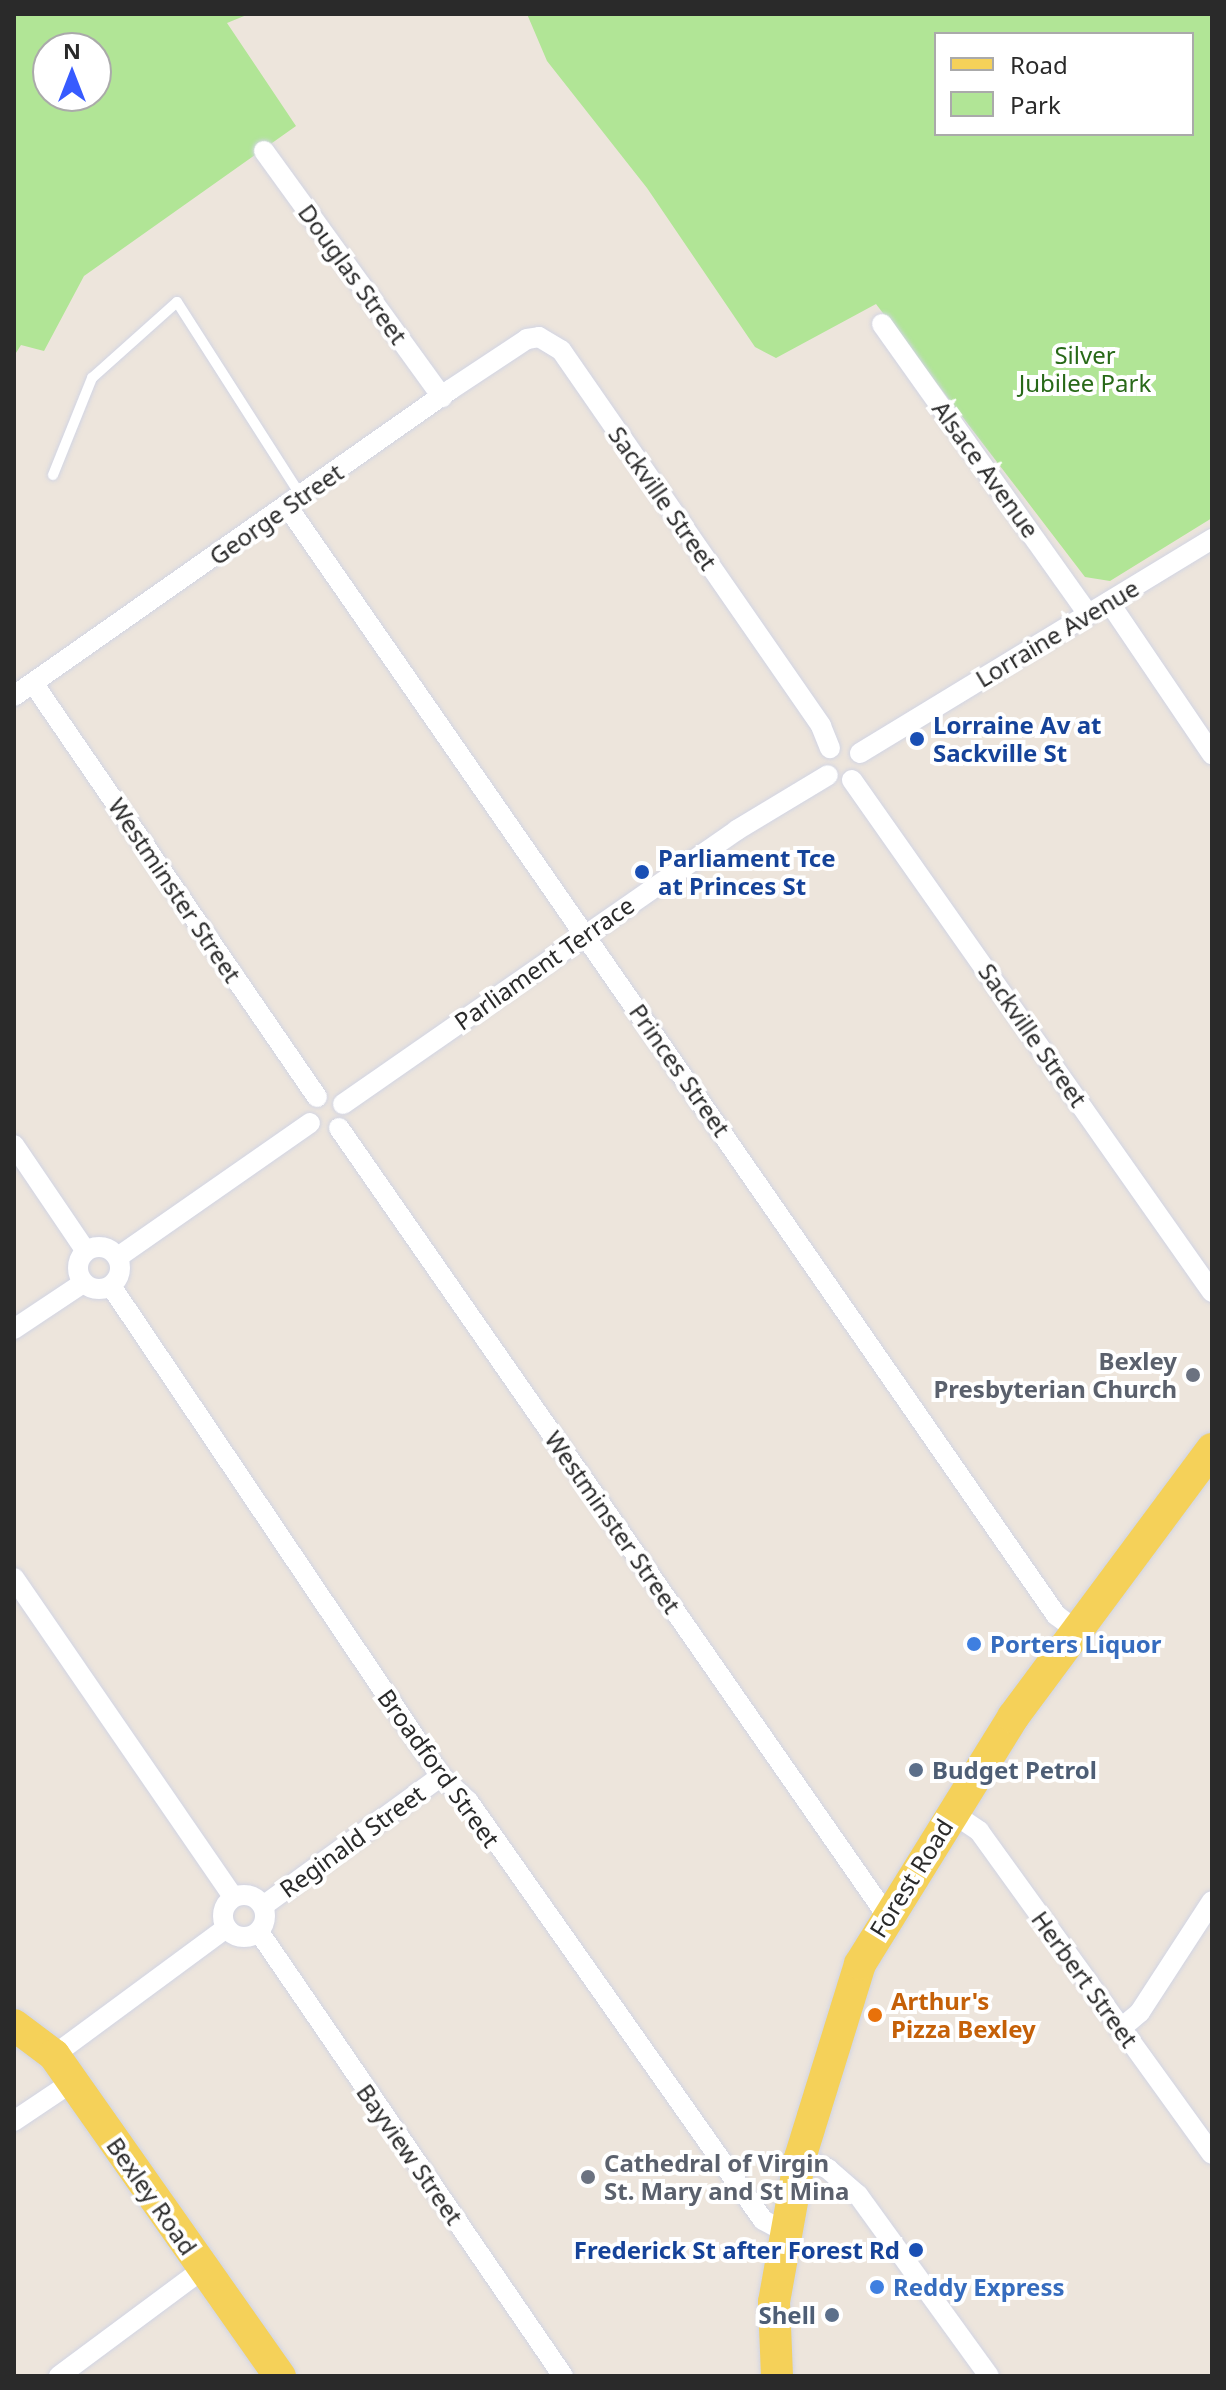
<!DOCTYPE html>
<html>
<head>
<meta charset="utf-8">
<style>
  body { margin:0 }
  #map { position:relative; width:1226px; height:2390px; overflow:hidden; background:#ede5dc; font-family:"Noto Sans",sans-serif }
  div>[style] { position:absolute }
  .green>* { inset:0; background:#b1e596 }
  .roads { filter:drop-shadow(0 0 2px #d1d4e3) drop-shadow(0 0 2px #d1d4e3) }
  .lane>* { height:10px; margin:-5px; padding:0 5px; transform-origin:5px; border-radius:5px; background:#fff }
  .street>* { height:20px; margin:-10px; padding:0 10px; transform-origin:10px; border-radius:10px; background:#fff }
  .street>.ring { margin:-10px; padding:0; box-sizing:content-box; background:none; border:20px solid #fff; border-radius:50% }
  .primary>* { height:32px; margin:-16px; padding:0 16px; transform-origin:16px; border-radius:16px; background:#f5d159 }
  .dots>* { width:22px; height:22px; translate:-50% -50%; box-sizing:border-box; border:4px solid #fff; border-radius:50% }
  span { translate:-50% -50%; white-space:nowrap; text-align:center; line-height:1.15; -webkit-text-stroke:8px #fff; paint-order:stroke }
  .street-label { font-size:24px; color:#2a2a2a }
  .park-label { font-size:24px; color:#286918 }
  .transit-label { font-size:24px; color:#164399; font-weight:700 }
  .left { translate:0 -50%; text-align:left }
  .right { translate:-100% -50%; text-align:right }
  .worship-label { font-size:24px; color:#5b616d; font-weight:700 }
  .shop-label { font-size:24px; color:#366cbe; font-weight:700 }
  .service-label { font-size:24px; color:#4e5e75; font-weight:700 }
  .food-label { font-size:24px; color:#c56008; font-weight:700 }
  .frame { position:absolute; inset:0; border:16px solid #2a2a2a; pointer-events:none }
  .legend { position:absolute; left:934px; top:32px; width:260px; height:104px; box-sizing:border-box; background:#fff; border:2px solid #aaa; margin:0; padding:10px 14px; list-style:none; font-size:24px; color:#2a2a2a }
  .legend li { display:flex; align-items:center; gap:16px; height:40px }
  .legend b { width:40px; border:2px solid #aaa }
  .north { position:absolute; left:32px; top:32px; width:80px; height:80px; box-sizing:border-box; background:#fff; border:2px solid #aaa; border-radius:50%; rotate:0deg; font-size:22px; font-weight:700; line-height:32px; text-align:center; color:#2a2a2a }
  .north::after { content:''; display:block; margin:auto; width:28px; height:36px; background:#375bff; clip-path:polygon(50% 0,100% 100%,50% 72%,0 100%) }
</style>
</head>
<body>
<div id="map">
  <div class="green">
    <i style="clip-path:polygon(evenodd,14px 14px,249px 14px,227px 23px,296px 126px,84px 276px,44px 351px,21px 345px,14px 356px,14px 14px,48px 48px,96px 48px,96px 96px,48px 96px,48px 48px)"></i>
    <i style="clip-path:polygon(evenodd,527px 14px,1212px 14px,1212px 518px,1110px 581px,1085px 577px,876px 304px,776px 358px,755px 347px,647px 188px,547px 61px,527px 14px,936px 34px,1192px 34px,1192px 134px,936px 134px,936px 34px)"></i>
  </div>
  <div class="roads">
    <div class="lane">
      <i style="left:53px;top:475px;width:105px;rotate:-68.1deg"></i>
      <i style="left:92px;top:378px;width:114px;rotate:-41.8deg"></i>
      <i style="left:177px;top:302px;width:230px;rotate:57.4deg"></i>
    </div>
    <div class="street">
      <i style="left:264px;top:151px;width:304px;rotate:54.1deg"></i>
      <i style="left:882px;top:324px;width:356px;rotate:54.6deg"></i>
      <i style="left:287px;top:506px;width:1350px;rotate:55.26deg"></i>
      <i style="left:1056px;top:1615px;width:25px;rotate:37deg"></i>
      <i style="left:1109px;top:602px;width:184px;rotate:55.9deg"></i>
      <i style="left:33px;top:683px;width:502px;rotate:55.55deg"></i>
      <i style="left:14px;top:696px;width:533px;rotate:-35.06deg"></i>
      <i style="left:450px;top:390px;width:92px;rotate:-33.5deg"></i>
      <i style="left:527px;top:339px;width:12px;rotate:-9deg"></i>
      <i style="left:539px;top:337px;width:26px;rotate:31deg"></i>
      <i style="left:561px;top:350px;width:457px;rotate:55.3deg"></i>
      <i style="left:821px;top:726px;width:24px;rotate:68deg"></i>
      <i style="left:860px;top:753px;width:412px;rotate:-31.3deg"></i>
      <i style="left:852px;top:780px;width:626px;rotate:54.89deg"></i>
      <i style="left:343px;top:1104px;width:480px;rotate:-34.8deg"></i>
      <i style="left:737px;top:830px;width:106px;rotate:-31.1deg"></i>
      <i style="left:339px;top:1128px;width:960px;rotate:55.18deg"></i>
      <i style="left:14px;top:1145px;width:127px;rotate:55.9deg"></i>
      <i class="ring" style="left:78px;top:1247px;width:22px;height:22px"></i>
      <i style="left:118px;top:1257px;width:234px;rotate:-34.9deg"></i>
      <i style="left:111px;top:1286px;width:591px;rotate:56.04deg"></i>
      <i style="left:441px;top:1776px;width:37px;rotate:43deg"></i>
      <i style="left:468px;top:1801px;width:512px;rotate:54.85deg"></i>
      <i style="left:763px;top:2220px;width:27px;rotate:28deg"></i>
      <i style="left:14px;top:1329px;width:83px;rotate:-33.7deg"></i>
      <i style="left:14px;top:1578px;width:387px;rotate:55.5deg"></i>
      <i style="left:951px;top:1812px;width:34px;rotate:34deg"></i>
      <i style="left:979px;top:1831px;width:398px;rotate:54.2deg"></i>
      <i class="ring" style="left:223px;top:1895px;width:22px;height:22px"></i>
      <i style="left:263px;top:1906px;width:220px;rotate:-36.1deg"></i>
      <i style="left:259px;top:1932px;width:538px;rotate:55.6deg"></i>
      <i style="left:1120px;top:2029px;width:26px;rotate:-40deg"></i>
      <i style="left:1140px;top:2012px;width:132px;rotate:-57deg"></i>
      <i style="left:54px;top:2055px;width:214px;rotate:-36.4deg"></i>
      <i style="left:14px;top:2121px;width:70px;rotate:-33.9deg"></i>
      <i style="left:800px;top:2158px;width:30px;rotate:21deg"></i>
      <i style="left:828px;top:2169px;width:40px;rotate:41deg"></i>
      <i style="left:858px;top:2195px;width:223px;rotate:54.1deg"></i>
      <i style="left:59px;top:2376px;width:179px;rotate:-36.6deg"></i>
    </div>
    <div class="primary">
      <i style="left:14px;top:2025px;width:50px;rotate:36.9deg"></i>
      <i style="left:54px;top:2055px;width:393px;rotate:54.9deg"></i>
      <i style="left:777px;top:2376px;width:74px;rotate:-92.3deg"></i>
      <i style="left:774px;top:2302px;width:146px;rotate:-79.8deg"></i>
      <i style="left:800px;top:2158px;width:203px;rotate:-72.8deg"></i>
      <i style="left:860px;top:1964px;width:291px;rotate:-58.2deg"></i>
      <i style="left:1013px;top:1717px;width:334px;rotate:-53.4deg"></i>
    </div>
  </div>
  <div class="dots">
    <i style="left:917px;top:739px;background:#1a4fb4"></i>
    <i style="left:642px;top:872px;background:#1a4fb4"></i>
    <i style="left:1193px;top:1375px;background:#6b7280"></i>
    <i style="left:974px;top:1644px;background:#3f7fe0"></i>
    <i style="left:916px;top:1770px;background:#5c6f8a"></i>
    <i style="left:875px;top:2015px;background:#e8710a"></i>
    <i style="left:588px;top:2177px;background:#6b7280"></i>
    <i style="left:916px;top:2250px;background:#1a4fb4"></i>
    <i style="left:877px;top:2287px;background:#3f7fe0"></i>
    <i style="left:832px;top:2315px;background:#5c6f8a"></i>
  </div>
  <div class="street-label">
    <span style="left:353px;top:274px;rotate:54deg">Douglas Street</span>
    <span style="left:986px;top:469px;rotate:54deg">Alsace Avenue</span>
    <span style="left:663px;top:498px;rotate:55deg">Sackville Street</span>
    <span style="left:276px;top:514px;rotate:-35deg">George Street</span>
    <span style="left:1057px;top:633px;rotate:-31deg">Lorraine Avenue</span>
    <span style="left:175px;top:890px;rotate:56deg">Westminster Street</span>
    <span style="left:544px;top:963px;rotate:-35deg">Parliament Terrace</span>
    <span style="left:1033px;top:1035px;rotate:55deg">Sackville Street</span>
    <span style="left:680px;top:1070px;rotate:55deg">Princes Street</span>
    <span style="left:613px;top:1522px;rotate:55deg">Westminster Street</span>
    <span style="left:439px;top:1768px;rotate:54deg">Broadford Street</span>
    <span style="left:352px;top:1841px;rotate:-36deg">Reginald Street</span>
    <span style="left:911px;top:1878px;rotate:-58deg">Forest Road</span>
    <span style="left:1085px;top:1979px;rotate:54deg">Herbert Street</span>
    <span style="left:410px;top:2154px;rotate:55deg">Bayview Street</span>
    <span style="left:152px;top:2196px;rotate:55deg">Bexley Road</span>
  </div>
  <div class="park-label">
    <span style="left:1085px;top:369px">Silver<br>Jubilee Park</span>
  </div>
  <div class="transit-label">
    <span class="left" style="left:933px;top:739px">Lorraine Av at<br>Sackville St</span>
    <span class="left" style="left:658px;top:872px">Parliament Tce<br>at Princes St</span>
    <span class="right" style="left:900px;top:2250px">Frederick St after Forest Rd</span>
  </div>
  <div class="worship-label">
    <span class="right" style="left:1177px;top:1375px">Bexley<br>Presbyterian Church</span>
    <span class="left" style="left:604px;top:2177px">Cathedral of Virgin<br>St. Mary and St Mina</span>
  </div>
  <div class="shop-label">
    <span class="left" style="left:990px;top:1644px">Porters Liquor</span>
    <span class="left" style="left:893px;top:2287px">Reddy Express</span>
  </div>
  <div class="service-label">
    <span class="left" style="left:932px;top:1770px">Budget Petrol</span>
    <span class="right" style="left:816px;top:2315px">Shell</span>
  </div>
  <div class="food-label">
    <span class="left" style="left:891px;top:2015px">Arthur's<br>Pizza Bexley</span>
  </div>
  <div class="frame"></div>
  <ul class="legend">
  <li><b style="height:10px;background:#f5d159"></b>Road</li>
  <li><b style="height:22px;background:#b1e596"></b>Park</li>
  </ul>
  <div class="north">N</div>
</div>
</body>
</html>
